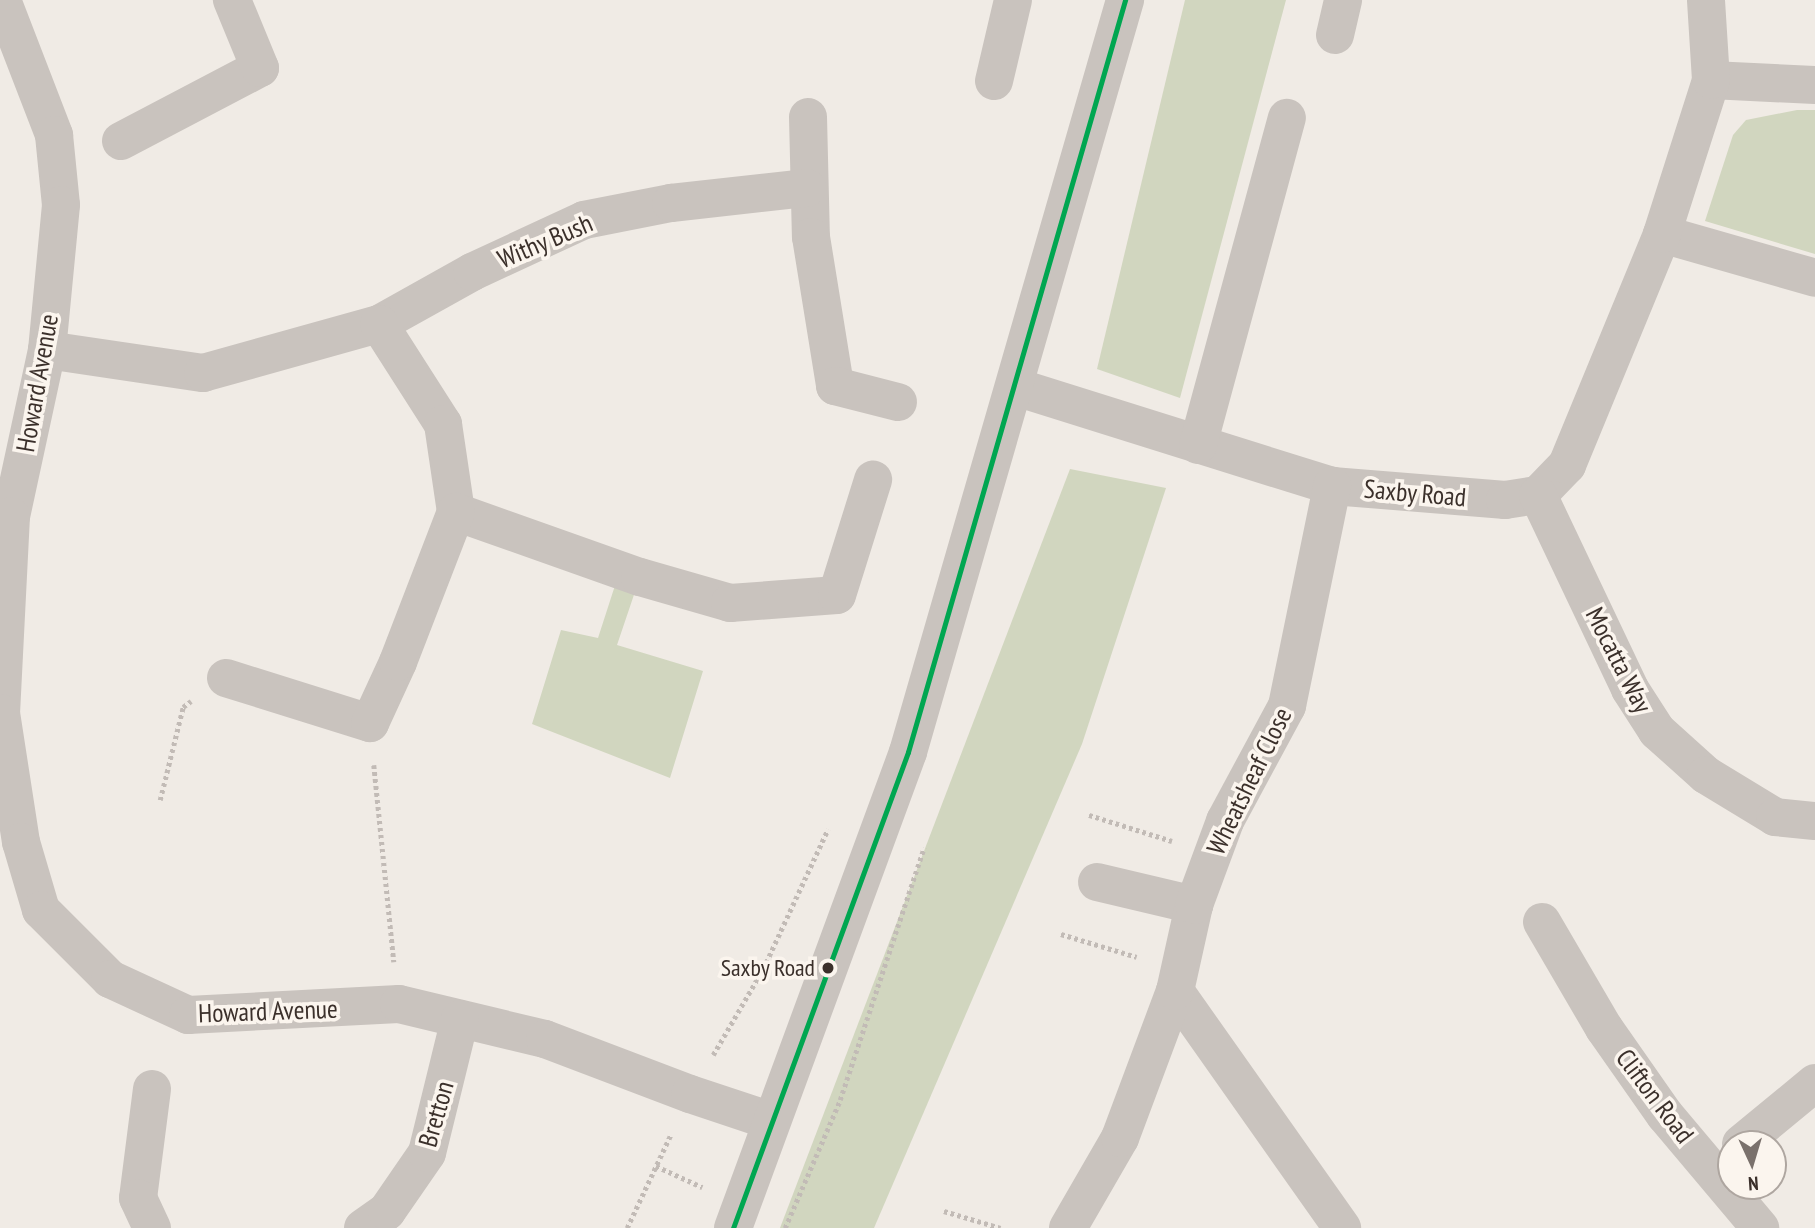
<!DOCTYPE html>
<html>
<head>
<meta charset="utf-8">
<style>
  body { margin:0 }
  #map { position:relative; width:1815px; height:1228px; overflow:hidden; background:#f0ebe5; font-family:"PT Sans Narrow",sans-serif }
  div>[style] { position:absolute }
  .green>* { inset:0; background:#d1d6bf }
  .path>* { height:4.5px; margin-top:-2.25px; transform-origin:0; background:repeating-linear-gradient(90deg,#c2bbb6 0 3.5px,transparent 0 7px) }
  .minor>* { height:38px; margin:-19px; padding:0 19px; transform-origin:19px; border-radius:19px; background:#c9c3be }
  .bus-1>* { height:5px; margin:-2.5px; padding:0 2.5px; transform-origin:2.5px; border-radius:2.5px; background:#00a651 }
  .dots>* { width:19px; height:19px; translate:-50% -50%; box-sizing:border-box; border:4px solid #fbf5ee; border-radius:50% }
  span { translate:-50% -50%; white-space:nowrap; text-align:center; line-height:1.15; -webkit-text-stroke:7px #fbf5ee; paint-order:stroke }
  .bus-label { font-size:24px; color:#3b302b }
  .right { translate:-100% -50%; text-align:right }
  .street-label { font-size:26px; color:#3b302b }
  .north { position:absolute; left:1717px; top:1130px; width:70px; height:70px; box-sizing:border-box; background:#fbf5ee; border:2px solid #aea6a0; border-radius:50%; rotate:176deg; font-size:19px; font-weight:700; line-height:28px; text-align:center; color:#3b302b }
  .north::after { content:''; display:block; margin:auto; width:24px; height:32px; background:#7a716c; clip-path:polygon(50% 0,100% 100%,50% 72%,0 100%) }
</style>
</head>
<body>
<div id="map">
  <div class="green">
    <i style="clip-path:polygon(1185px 0,1286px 0,1180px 398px,1097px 369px)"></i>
    <i style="clip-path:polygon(1797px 110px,1815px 110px,1815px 254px,1705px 221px,1733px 135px,1746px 120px)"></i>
    <i style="clip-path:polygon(1070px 469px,1166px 488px,1082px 744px,874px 1228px,780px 1228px)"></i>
    <i style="clip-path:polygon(620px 570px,640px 577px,617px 645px,703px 671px,670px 778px,532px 724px,561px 630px,598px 638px)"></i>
  </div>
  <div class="path">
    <i style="left:374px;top:765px;width:198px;rotate:84.2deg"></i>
    <i style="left:160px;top:800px;width:96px;rotate:-76.1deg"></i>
    <i style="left:183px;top:707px;width:10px;rotate:-37deg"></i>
    <i style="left:1089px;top:815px;width:87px;rotate:17.4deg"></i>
    <i style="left:1061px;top:934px;width:79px;rotate:16.8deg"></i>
    <i style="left:713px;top:1055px;width:99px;rotate:-59.8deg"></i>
    <i style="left:763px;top:969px;width:154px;rotate:-65.1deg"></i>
    <i style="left:656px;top:1166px;width:51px;rotate:24.5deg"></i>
    <i style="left:944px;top:1211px;width:59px;rotate:16.6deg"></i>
    <i style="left:627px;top:1228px;width:104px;rotate:-64.9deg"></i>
    <i style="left:785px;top:1228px;width:139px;rotate:-66.7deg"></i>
    <i style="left:840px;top:1100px;width:266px;rotate:-71.6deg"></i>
  </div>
  <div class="minor">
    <i style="left:2px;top:0;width:145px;rotate:68.9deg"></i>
    <i style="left:54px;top:135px;width:70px;rotate:84.3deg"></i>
    <i style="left:61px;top:205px;width:146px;rotate:95.5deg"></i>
    <i style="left:47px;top:350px;width:170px;rotate:102.2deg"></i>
    <i style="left:11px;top:516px;width:197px;rotate:92.9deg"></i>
    <i style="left:1px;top:713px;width:131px;rotate:81.2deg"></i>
    <i style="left:21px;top:842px;width:71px;rotate:73.6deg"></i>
    <i style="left:41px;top:910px;width:98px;rotate:45deg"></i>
    <i style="left:110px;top:979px;width:86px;rotate:24.8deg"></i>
    <i style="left:188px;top:1015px;width:211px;rotate:-3deg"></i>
    <i style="left:399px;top:1004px;width:150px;rotate:13.5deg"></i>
    <i style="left:545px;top:1039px;width:155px;rotate:20.8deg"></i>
    <i style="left:690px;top:1094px;width:85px;rotate:18.4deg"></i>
    <i style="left:1335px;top:35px;width:36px;rotate:-77deg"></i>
    <i style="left:1711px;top:80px;width:104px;rotate:2.8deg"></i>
    <i style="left:994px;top:81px;width:83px;rotate:-76.8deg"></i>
    <i style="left:808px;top:117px;width:120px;rotate:88.6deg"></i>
    <i style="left:811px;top:237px;width:151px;rotate:80.8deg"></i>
    <i style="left:835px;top:386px;width:65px;rotate:14.3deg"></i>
    <i style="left:121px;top:141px;width:157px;rotate:-27.7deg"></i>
    <i style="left:260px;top:68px;width:74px;rotate:-112.4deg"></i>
    <i style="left:1662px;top:234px;width:159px;rotate:16deg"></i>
    <i style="left:379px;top:324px;width:107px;rotate:-29.2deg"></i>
    <i style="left:472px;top:272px;width:123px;rotate:-24.9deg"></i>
    <i style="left:584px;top:220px;width:89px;rotate:-11.1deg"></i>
    <i style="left:671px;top:203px;width:137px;rotate:-6.3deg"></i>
    <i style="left:47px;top:350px;width:158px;rotate:8.4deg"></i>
    <i style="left:203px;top:373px;width:183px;rotate:-15.6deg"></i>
    <i style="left:379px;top:324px;width:119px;rotate:57.4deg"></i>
    <i style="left:443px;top:424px;width:89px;rotate:81.6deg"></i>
    <i style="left:456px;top:512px;width:195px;rotate:19.5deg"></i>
    <i style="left:640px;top:577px;width:94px;rotate:16.1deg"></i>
    <i style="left:730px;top:603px;width:107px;rotate:-4.3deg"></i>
    <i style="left:837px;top:595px;width:121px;rotate:-72.6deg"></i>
    <i style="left:1016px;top:387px;width:331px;rotate:17.4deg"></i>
    <i style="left:1332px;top:486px;width:174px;rotate:4.6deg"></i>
    <i style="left:1505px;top:500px;width:33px;rotate:-9deg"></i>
    <i style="left:1538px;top:495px;width:42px;rotate:-46deg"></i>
    <i style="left:1567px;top:465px;width:250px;rotate:-67.6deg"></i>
    <i style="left:1662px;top:234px;width:162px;rotate:-72.3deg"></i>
    <i style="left:1711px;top:80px;width:80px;rotate:-93.6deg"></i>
    <i style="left:1198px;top:445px;width:339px;rotate:-74.8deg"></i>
    <i style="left:1538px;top:495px;width:215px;rotate:64.6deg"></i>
    <i style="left:1630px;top:689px;width:50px;rotate:57.3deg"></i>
    <i style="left:1657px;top:731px;width:66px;rotate:41.9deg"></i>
    <i style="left:1706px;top:775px;width:81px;rotate:31.3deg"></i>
    <i style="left:1775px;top:817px;width:40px;rotate:5.7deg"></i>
    <i style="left:226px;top:678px;width:151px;rotate:17.4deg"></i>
    <i style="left:370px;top:723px;width:67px;rotate:-65.3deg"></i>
    <i style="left:398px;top:662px;width:161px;rotate:-68.9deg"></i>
    <i style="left:1097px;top:882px;width:100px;rotate:13.3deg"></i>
    <i style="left:1542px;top:922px;width:123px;rotate:59.7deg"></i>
    <i style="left:1604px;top:1028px;width:106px;rotate:55deg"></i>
    <i style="left:1665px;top:1115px;width:148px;rotate:49.9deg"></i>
    <i style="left:1175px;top:991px;width:290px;rotate:54.8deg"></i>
    <i style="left:152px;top:1089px;width:110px;rotate:97.3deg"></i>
    <i style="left:138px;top:1198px;width:33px;rotate:65deg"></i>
    <i style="left:1741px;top:1144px;width:96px;rotate:-39.5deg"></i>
    <i style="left:363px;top:1228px;width:29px;rotate:-35deg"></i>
    <i style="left:387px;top:1211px;width:70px;rotate:-55.4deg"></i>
    <i style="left:427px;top:1153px;width:138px;rotate:-76.2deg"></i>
    <i style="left:733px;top:1228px;width:507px;rotate:-69.81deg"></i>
    <i style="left:908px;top:752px;width:783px;rotate:-73.9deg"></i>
    <i style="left:1068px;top:1228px;width:104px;rotate:-60deg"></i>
    <i style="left:1120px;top:1138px;width:157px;rotate:-69.5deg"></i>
    <i style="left:1175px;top:991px;width:88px;rotate:-77.5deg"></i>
    <i style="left:1194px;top:905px;width:90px;rotate:-69.7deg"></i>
    <i style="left:1225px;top:821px;width:131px;rotate:-61.7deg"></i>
    <i style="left:1287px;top:706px;width:225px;rotate:-78.4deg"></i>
  </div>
  <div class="bus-1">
    <i style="left:733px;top:1228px;width:507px;rotate:-69.81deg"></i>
    <i style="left:908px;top:752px;width:783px;rotate:-73.9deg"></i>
  </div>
  <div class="dots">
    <i style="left:828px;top:968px;background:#3b302b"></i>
  </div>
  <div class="bus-label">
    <span class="right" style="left:815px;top:968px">Saxby Road</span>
  </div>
  <div class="street-label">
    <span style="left:545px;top:241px;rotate:-23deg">Withy Bush</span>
    <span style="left:37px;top:383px;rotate:-80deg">Howard Avenue</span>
    <span style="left:1415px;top:493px;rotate:5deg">Saxby Road</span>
    <span style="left:1619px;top:660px;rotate:63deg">Mocatta Way</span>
    <span style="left:1249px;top:781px;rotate:-64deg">Wheatsheaf Close</span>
    <span style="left:268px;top:1011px;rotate:-2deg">Howard Avenue</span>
    <span style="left:1655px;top:1096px;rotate:53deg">Clifton Road</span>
    <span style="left:436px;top:1114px;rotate:-74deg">Bretton</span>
  </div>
  <div class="north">N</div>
</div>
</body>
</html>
